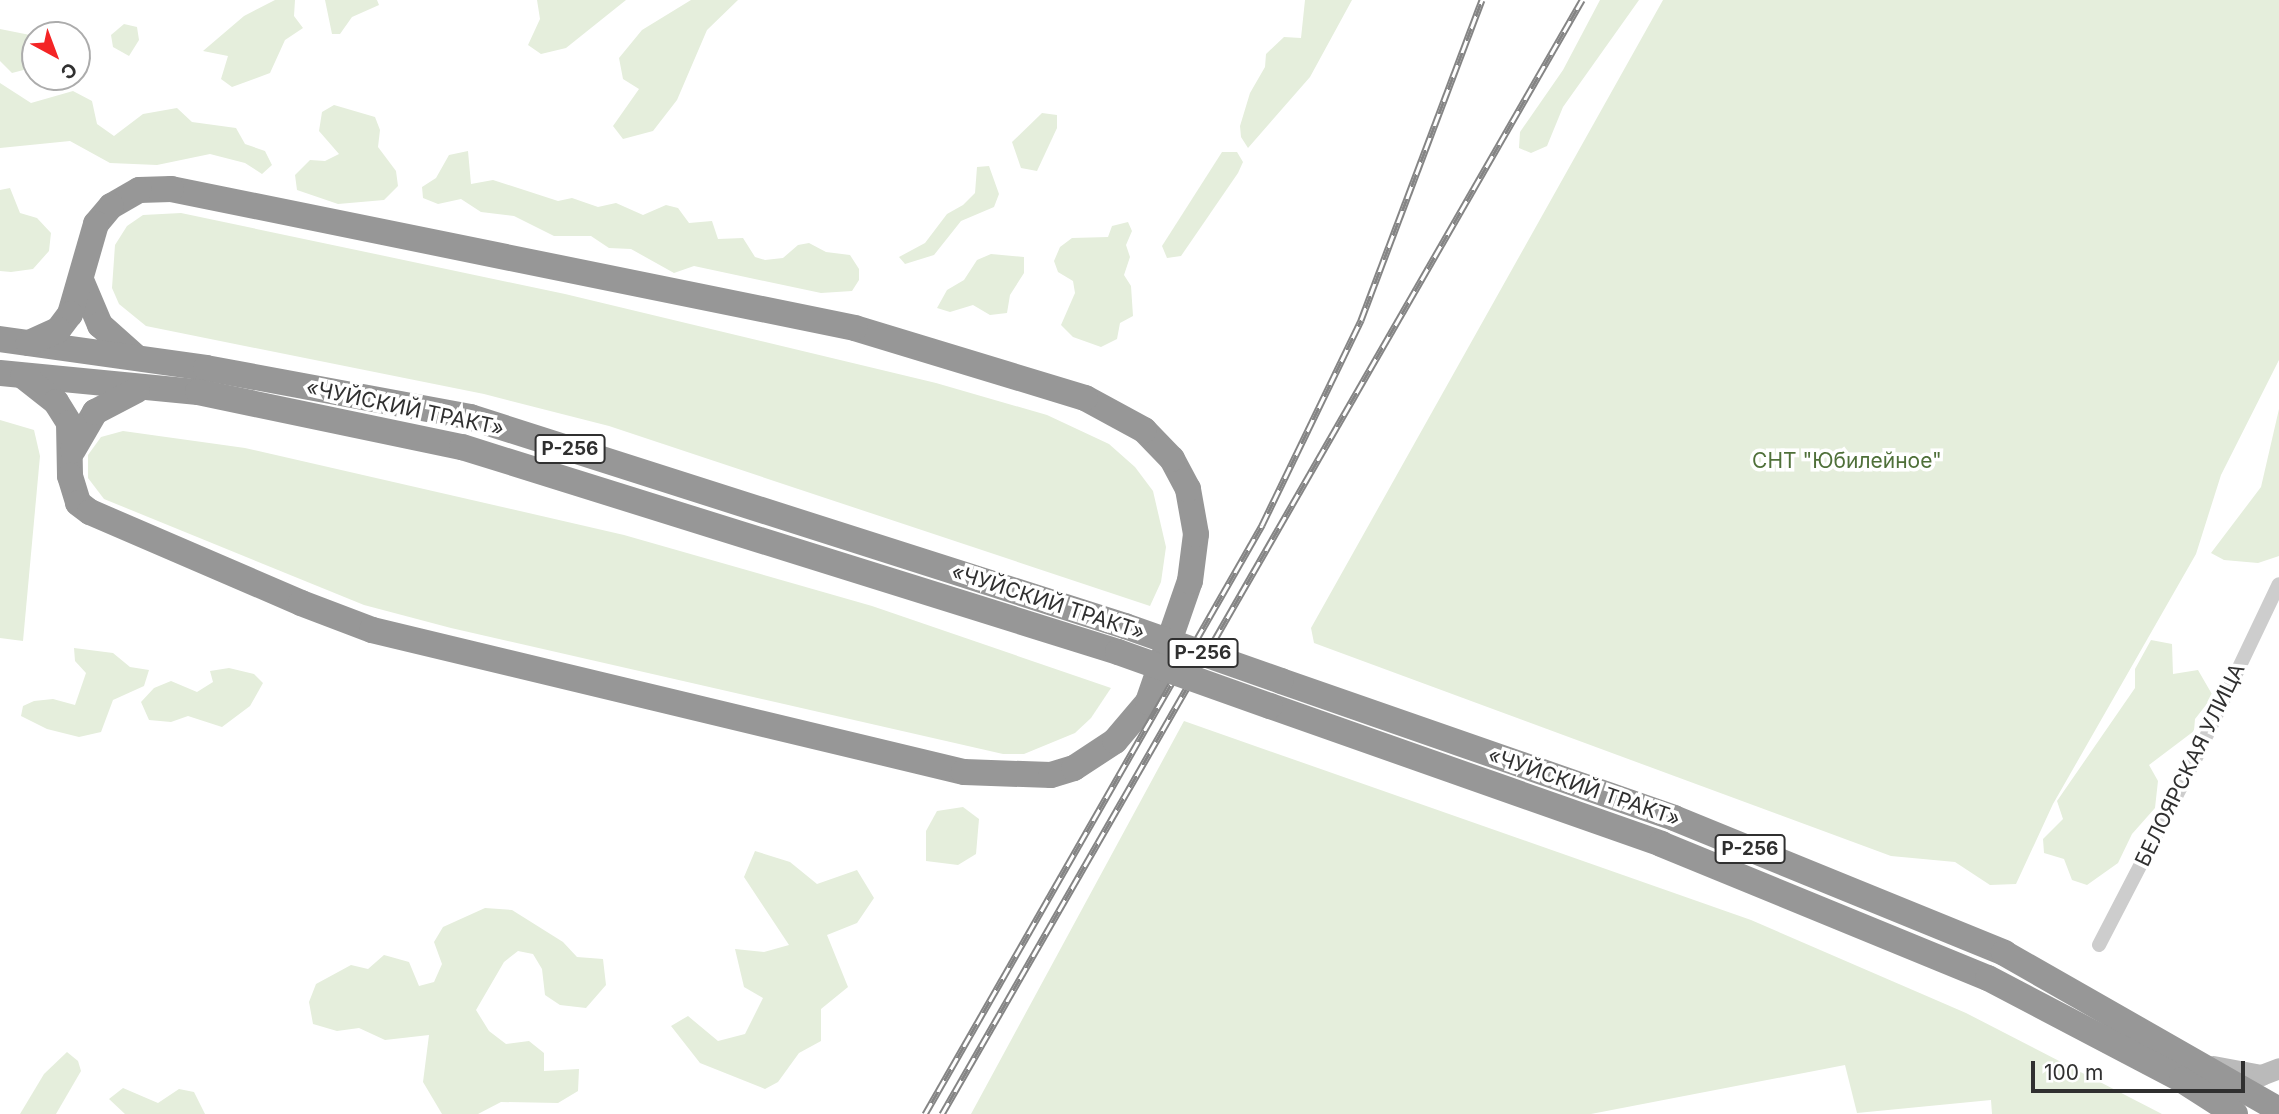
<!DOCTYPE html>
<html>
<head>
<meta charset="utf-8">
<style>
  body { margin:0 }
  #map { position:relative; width:2279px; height:1114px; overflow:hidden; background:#fff; font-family:Inter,sans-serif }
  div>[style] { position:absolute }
  .green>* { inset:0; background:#e5eedc }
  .street>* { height:14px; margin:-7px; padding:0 7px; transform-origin:7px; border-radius:7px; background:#cdcdcd }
  .secondary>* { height:21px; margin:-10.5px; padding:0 10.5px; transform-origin:10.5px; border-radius:10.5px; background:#bababa }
  .highway>* { height:26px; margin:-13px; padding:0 13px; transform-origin:13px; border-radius:13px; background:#979797 }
  .rail>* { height:7px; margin-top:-3.5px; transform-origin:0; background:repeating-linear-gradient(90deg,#fff 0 13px,#858585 0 26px); box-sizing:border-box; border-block:2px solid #858585 }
  .highway-bridge>* { height:26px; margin:-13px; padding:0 13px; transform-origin:13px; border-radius:13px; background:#979797 }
  span { translate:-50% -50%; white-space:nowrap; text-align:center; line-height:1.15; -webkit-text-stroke:7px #fff; paint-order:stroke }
  .shield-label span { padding:2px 5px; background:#fff; border:2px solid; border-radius:5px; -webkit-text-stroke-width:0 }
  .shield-label { font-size:19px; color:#303030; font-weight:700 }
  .street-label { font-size:21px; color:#303030 }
  .park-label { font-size:21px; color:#4f7039 }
  .north { position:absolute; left:21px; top:21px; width:70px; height:70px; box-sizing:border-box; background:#fff; border:2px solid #acacac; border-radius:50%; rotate:139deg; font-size:19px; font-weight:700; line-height:28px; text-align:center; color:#303030 }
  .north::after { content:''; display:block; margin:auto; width:24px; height:32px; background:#f42425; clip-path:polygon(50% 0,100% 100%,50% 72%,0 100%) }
  .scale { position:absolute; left:2031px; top:1061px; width:214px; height:32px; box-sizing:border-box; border:4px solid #303030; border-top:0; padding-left:9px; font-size:21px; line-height:24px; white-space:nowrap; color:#303030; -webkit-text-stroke:5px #fff; paint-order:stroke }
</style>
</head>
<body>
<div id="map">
  <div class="green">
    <i style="clip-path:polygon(275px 0,295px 0,294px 16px,303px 28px,285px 40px,270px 73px,232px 87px,221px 79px,228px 56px,203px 51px,244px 16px)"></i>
    <i style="clip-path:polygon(325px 0,377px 0,379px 5px,352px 17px,340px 34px,332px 34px)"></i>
    <i style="clip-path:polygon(537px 0,626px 0,566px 48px,541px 54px,528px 45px,540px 19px)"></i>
    <i style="clip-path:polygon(691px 0,738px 0,707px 30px,677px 100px,653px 131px,623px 139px,613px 126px,639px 89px,623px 79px,619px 58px,642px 30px)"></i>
    <i style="clip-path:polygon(1305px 0,1352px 0,1310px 77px,1248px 148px,1241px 137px,1240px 126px,1250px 93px,1265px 67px,1266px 54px,1284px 37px,1301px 38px)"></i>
    <i style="clip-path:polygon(1600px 0,1639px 0,1563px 107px,1547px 146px,1531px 153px,1519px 148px,1520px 132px,1563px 70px)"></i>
    <i style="clip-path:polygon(1663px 0,2279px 0,2279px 360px,2221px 475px,2196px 554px,2053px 804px,2016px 884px,1990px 885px,1955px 862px,1891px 856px,1314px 643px,1311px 628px)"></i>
    <i style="clip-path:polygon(124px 24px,137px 27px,139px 40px,129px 56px,113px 47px,111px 35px)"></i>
    <i style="clip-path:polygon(0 29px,35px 36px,35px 67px,12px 73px,0 61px)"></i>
    <i style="clip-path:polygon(0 83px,31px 103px,73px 91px,92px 101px,97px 124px,114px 136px,143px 114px,177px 108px,192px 122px,236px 128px,245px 144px,265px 151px,272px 165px,262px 174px,245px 163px,210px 154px,157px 165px,110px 163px,70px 141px,0 148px)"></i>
    <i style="clip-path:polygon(334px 105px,375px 117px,380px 130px,378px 147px,396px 171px,398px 186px,384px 200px,338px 204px,297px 190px,295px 175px,310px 160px,325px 161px,339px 154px,319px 131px,322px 112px)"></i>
    <i style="clip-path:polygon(1042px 113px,1057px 115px,1057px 128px,1037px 171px,1021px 168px,1012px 142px)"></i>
    <i style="clip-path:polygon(468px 151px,471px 184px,493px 180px,558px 201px,572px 198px,598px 207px,616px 203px,643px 215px,666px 205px,678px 208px,689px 223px,712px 221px,718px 239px,743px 238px,755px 257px,765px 260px,783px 258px,798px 245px,809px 243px,826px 252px,850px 255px,859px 269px,859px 280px,852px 291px,821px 293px,694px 266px,674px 273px,631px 249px,609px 248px,591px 236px,554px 236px,514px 216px,481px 212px,461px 199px,438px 204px,423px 198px,422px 187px,436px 178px,449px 155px)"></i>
    <i style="clip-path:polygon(1222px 152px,1237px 152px,1243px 162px,1238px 173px,1181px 256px,1167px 258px,1162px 246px)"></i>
    <i style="clip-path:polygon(989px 166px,999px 194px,994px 207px,961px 221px,934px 255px,905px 264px,899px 257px,925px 243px,947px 214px,963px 205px,975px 193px,977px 167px)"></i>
    <i style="clip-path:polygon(10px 188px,20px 213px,37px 218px,51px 233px,49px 251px,33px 269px,11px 272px,0 271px,0 190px)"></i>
    <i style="clip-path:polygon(181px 213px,565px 294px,936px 383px,1047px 415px,1109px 444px,1135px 467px,1153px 491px,1166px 547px,1161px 582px,1150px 606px,609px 426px,484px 394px,146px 326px,119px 304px,112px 288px,115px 245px,127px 226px,143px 215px)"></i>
    <i style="clip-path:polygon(1128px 222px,1132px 231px,1126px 245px,1130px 257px,1124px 275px,1131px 286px,1133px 316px,1120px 323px,1117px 339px,1101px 347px,1073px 337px,1061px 325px,1075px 293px,1073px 281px,1058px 272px,1054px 261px,1060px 247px,1072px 238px,1108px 237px,1112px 226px)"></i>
    <i style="clip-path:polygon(991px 254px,1024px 257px,1024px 273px,1010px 295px,1007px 313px,990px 315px,973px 305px,950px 312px,937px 308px,947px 290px,964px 280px,977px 260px)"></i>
    <i style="clip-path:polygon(2279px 409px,2279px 556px,2258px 563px,2224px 560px,2211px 553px,2261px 487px)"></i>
    <i style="clip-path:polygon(0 420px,34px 430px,40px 456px,23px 641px,0 638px)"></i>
    <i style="clip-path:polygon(123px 431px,245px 448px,624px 535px,872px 606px,1111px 688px,1091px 718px,1075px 733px,1024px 754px,1003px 754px,451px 628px,364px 605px,104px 499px,88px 478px,88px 455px,101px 437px)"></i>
    <i style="clip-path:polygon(2151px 640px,2172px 644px,2173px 674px,2198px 670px,2213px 696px,2195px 719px,2194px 731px,2149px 765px,2158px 781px,2155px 808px,2132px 834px,2118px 863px,2087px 885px,2072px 880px,2064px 859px,2044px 853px,2043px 839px,2063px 819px,2057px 801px,2135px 688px,2135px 669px)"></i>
    <i style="clip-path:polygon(74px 648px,113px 653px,130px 667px,149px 670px,144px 686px,113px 700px,101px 732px,79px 737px,47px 729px,21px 716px,23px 706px,34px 701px,53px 699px,75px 705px,86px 673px,75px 661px)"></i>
    <i style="clip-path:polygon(229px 668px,254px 674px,263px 683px,250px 706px,222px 727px,188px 716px,171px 722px,149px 720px,141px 702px,154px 688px,171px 681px,197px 692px,213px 682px,210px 671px)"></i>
    <i style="clip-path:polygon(1184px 721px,1751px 920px,1966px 1013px,2162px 1114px,1992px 1114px,1991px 1100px,1857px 1113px,1845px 1065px,1591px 1114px,971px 1114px)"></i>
    <i style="clip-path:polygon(963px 807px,979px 819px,976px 854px,958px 865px,926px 861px,926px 831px,937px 811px)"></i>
    <i style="clip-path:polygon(755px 851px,790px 862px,817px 884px,857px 870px,874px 898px,857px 923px,827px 935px,848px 987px,821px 1009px,821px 1041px,799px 1053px,778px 1082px,765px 1089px,700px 1063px,671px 1026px,688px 1016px,718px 1041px,745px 1034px,763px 998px,744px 987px,735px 949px,764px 952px,789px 945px,744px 877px)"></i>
    <i style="clip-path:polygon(485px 908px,512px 910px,563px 942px,577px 957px,603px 959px,606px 985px,586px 1008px,560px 1005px,545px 995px,542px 969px,533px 954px,518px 951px,504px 962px,476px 1010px,489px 1031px,506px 1044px,529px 1041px,544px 1053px,544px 1071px,579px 1069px,578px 1091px,558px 1103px,501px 1102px,478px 1114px,442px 1114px,423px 1082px,429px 1035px,385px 1040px,359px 1028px,337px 1031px,313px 1024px,309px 1002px,316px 984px,351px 965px,368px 969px,384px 955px,409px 962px,419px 986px,434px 982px,442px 964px,434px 942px,443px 927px)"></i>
    <i style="clip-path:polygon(67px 1052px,78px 1061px,81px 1071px,56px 1114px,20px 1114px,44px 1074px)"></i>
    <i style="clip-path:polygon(123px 1088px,158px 1103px,179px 1089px,194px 1092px,205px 1114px,125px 1114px,109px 1099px)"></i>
  </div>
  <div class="street">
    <i style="left:2099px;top:945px;width:204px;rotate:-62.6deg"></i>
    <i style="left:2193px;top:764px;width:199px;rotate:-64.5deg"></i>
  </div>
  <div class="secondary">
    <i style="left:2213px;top:1066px;width:49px;rotate:10.6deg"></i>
    <i style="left:2261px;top:1075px;width:19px;rotate:-21deg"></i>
  </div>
  <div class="highway">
    <i style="left:81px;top:280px;width:49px;rotate:67.1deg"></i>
    <i style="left:100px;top:325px;width:48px;rotate:41.6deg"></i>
    <i style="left:0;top:339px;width:208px;rotate:8deg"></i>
    <i style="left:206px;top:368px;width:269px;rotate:10.5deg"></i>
    <i style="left:470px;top:417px;width:688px;rotate:17.7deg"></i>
    <i style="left:0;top:373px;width:199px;rotate:5.5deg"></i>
    <i style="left:198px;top:392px;width:270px;rotate:11.8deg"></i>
    <i style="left:462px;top:447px;width:687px;rotate:17.35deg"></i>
    <i style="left:23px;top:376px;width:42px;rotate:38.2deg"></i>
    <i style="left:56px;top:402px;width:25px;rotate:58deg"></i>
    <i style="left:69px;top:423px;width:53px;rotate:88.9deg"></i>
    <i style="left:70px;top:476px;width:28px;rotate:73deg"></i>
    <i style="left:78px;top:503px;width:15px;rotate:37deg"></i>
    <i style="left:90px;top:512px;width:230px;rotate:23.3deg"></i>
    <i style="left:301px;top:603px;width:76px;rotate:20.8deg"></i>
    <i style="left:372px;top:630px;width:609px;rotate:13.49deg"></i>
    <i style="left:964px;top:772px;width:87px;rotate:2deg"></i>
    <i style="left:1051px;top:775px;width:24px;rotate:-17deg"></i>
    <i style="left:1074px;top:768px;width:49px;rotate:-33.4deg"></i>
    <i style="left:1115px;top:741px;width:51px;rotate:-49.8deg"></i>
    <i style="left:1148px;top:702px;width:128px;rotate:-70.9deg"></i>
    <i style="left:1190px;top:581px;width:47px;rotate:-82.7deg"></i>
    <i style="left:1196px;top:534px;width:46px;rotate:-100.1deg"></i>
    <i style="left:1188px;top:489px;width:34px;rotate:-118deg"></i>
    <i style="left:1172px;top:459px;width:40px;rotate:-134deg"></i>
    <i style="left:1144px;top:430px;width:67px;rotate:-151.5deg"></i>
    <i style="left:1085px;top:398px;width:240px;rotate:-163.1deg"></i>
    <i style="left:855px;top:328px;width:698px;rotate:-168.51deg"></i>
    <i style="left:171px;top:189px;width:32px;rotate:178deg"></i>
    <i style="left:139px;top:190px;width:32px;rotate:150deg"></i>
    <i style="left:111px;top:206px;width:23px;rotate:130deg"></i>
    <i style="left:96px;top:224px;width:94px;rotate:106.1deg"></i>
    <i style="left:70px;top:314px;width:20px;rotate:127deg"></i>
    <i style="left:58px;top:330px;width:32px;rotate:156deg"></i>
    <i style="left:73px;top:450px;width:44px;rotate:-59.9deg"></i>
    <i style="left:95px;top:412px;width:47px;rotate:-27.6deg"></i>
    <i style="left:1281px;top:681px;width:416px;rotate:19.2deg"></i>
    <i style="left:1674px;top:818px;width:357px;rotate:22.2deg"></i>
    <i style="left:2004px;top:953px;width:317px;rotate:29.7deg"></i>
    <i style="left:1270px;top:706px;width:415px;rotate:19.4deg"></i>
    <i style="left:1661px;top:844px;width:353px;rotate:22.3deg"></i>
    <i style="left:1988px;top:978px;width:219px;rotate:27.7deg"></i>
    <i style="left:2182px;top:1080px;width:63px;rotate:32.7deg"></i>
  </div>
  <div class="rail">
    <i style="left:925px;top:1114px;width:679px;rotate:-60.22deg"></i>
    <i style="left:1262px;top:525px;width:228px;rotate:-64.2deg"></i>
    <i style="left:1361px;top:320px;width:342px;rotate:-69.3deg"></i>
    <i style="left:942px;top:1114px;width:1285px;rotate:-60.12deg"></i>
  </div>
  <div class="highway-bridge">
    <i style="left:1125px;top:626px;width:165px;rotate:19.4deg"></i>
    <i style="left:1118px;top:652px;width:161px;rotate:19.6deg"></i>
  </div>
  <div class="shield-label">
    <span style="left:570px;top:449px">Р-256</span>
    <span style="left:1203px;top:653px">Р-256</span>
    <span style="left:1750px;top:849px">Р-256</span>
  </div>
  <div class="street-label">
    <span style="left:405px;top:408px;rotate:12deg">«ЧУЙСКИЙ ТРАКТ»</span>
    <span style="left:1048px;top:602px;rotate:18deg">«ЧУЙСКИЙ ТРАКТ»</span>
    <span style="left:2190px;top:765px;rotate:-64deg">БЕЛОЯРСКАЯ УЛИЦА</span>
    <span style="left:1584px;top:787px;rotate:19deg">«ЧУЙСКИЙ ТРАКТ»</span>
  </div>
  <div class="park-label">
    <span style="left:1847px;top:461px">СНТ "Юбилейное"</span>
  </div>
  <div class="north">С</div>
  <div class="scale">100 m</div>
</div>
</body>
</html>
